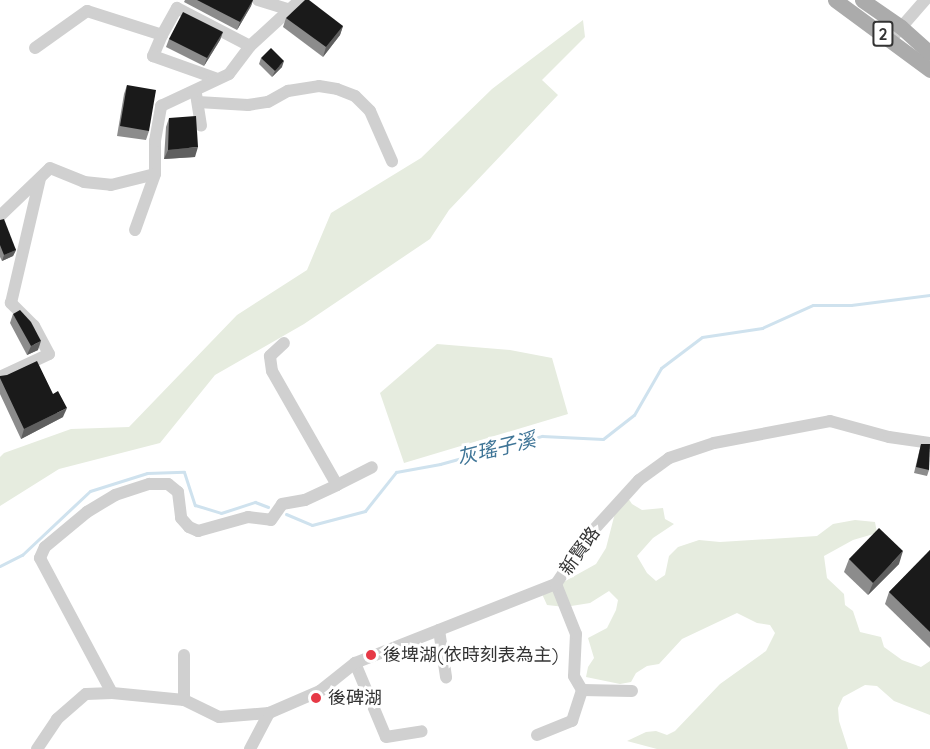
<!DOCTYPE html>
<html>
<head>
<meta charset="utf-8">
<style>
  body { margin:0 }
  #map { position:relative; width:930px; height:749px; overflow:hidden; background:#fff; font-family:Quicksand,"Noto Sans TC",sans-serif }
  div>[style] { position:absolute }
  .green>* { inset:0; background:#e6ecdf }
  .stream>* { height:3px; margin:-1.5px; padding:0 1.5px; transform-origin:1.5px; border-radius:1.5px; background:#cfe2ee }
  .minor>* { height:12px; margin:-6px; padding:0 6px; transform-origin:6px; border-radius:6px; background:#d0d0d0 }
  .major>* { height:15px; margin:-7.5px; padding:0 7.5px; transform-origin:7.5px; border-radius:7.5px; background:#ababab }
  .wall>* { inset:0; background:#8c8c8c }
  .shaded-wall>* { inset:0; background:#5f5f5f }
  .building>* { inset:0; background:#1a1a1a }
  .dots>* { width:16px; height:16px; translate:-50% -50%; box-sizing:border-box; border:3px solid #fff; border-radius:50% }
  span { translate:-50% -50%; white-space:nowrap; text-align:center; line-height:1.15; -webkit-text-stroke:6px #fff; paint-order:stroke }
  .shield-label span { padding:2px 4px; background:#fff; border:2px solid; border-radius:4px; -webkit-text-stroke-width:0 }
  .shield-label { font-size:16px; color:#333; font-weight:700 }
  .street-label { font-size:18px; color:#333 }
  .poi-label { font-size:18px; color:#333 }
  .left { translate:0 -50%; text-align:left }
  .water-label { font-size:20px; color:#3f7597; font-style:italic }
</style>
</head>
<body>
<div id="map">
  <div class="green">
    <i style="clip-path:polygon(583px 20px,585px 37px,542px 80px,558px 95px,449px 210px,430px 239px,304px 324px,215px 375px,160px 443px,59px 469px,0 506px,0 457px,4px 453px,71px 429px,129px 427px,237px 315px,307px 270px,331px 213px,421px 158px,492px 89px)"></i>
    <i style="clip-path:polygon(437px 344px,510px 350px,552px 358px,568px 414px,404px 463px,380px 393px)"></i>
    <i style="clip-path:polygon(626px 495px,632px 504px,642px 510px,663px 508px,665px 519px,674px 524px,653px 538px,637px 556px,647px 573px,656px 581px,665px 575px,669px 556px,678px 547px,699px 540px,720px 542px,817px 536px,833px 524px,855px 520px,875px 522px,877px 533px,853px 540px,824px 556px,827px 578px,844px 594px,845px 605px,853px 611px,860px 632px,881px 637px,884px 647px,902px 660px,921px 667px,930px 661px,930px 715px,894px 701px,877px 686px,865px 685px,843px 697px,838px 708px,839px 721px,848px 749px,657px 749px,627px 741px,646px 732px,656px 731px,667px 735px,675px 731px,720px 684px,766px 651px,775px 633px,770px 625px,757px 623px,737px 613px,682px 639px,659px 664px,647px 666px,636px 673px,631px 682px,620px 684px,586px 677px,588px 667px,594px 658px,588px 638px,607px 628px,616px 610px,618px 600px,609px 591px,590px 603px,565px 607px,547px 605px,542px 594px,596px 564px,606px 548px,615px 513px)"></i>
  </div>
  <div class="stream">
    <i style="left:286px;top:514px;width:28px;rotate:23deg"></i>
    <i style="left:312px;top:525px;width:55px;rotate:-14.8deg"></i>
    <i style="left:365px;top:511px;width:50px;rotate:-51.5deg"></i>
    <i style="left:396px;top:472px;width:45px;rotate:-10.3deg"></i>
    <i style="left:440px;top:464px;width:106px;rotate:-15.4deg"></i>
    <i style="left:542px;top:436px;width:61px;rotate:2.8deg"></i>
    <i style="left:603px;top:439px;width:39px;rotate:-38deg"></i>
    <i style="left:634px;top:415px;width:54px;rotate:-60.1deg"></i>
    <i style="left:661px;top:368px;width:51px;rotate:-37.1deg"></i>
    <i style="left:702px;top:337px;width:61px;rotate:-8.5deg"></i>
    <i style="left:762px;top:328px;width:56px;rotate:-24.3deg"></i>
    <i style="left:813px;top:305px;width:38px"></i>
    <i style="left:851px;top:305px;width:80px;rotate:-7.2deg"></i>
    <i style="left:0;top:566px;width:25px;rotate:-27deg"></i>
    <i style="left:22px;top:555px;width:93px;rotate:-43.3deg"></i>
    <i style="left:90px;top:491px;width:60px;rotate:-17.5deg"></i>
    <i style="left:147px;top:473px;width:37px;rotate:-2deg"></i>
    <i style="left:184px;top:472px;width:35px;rotate:72deg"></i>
    <i style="left:195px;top:505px;width:27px;rotate:17deg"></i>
    <i style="left:221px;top:513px;width:36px;rotate:-18deg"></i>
    <i style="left:255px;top:502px;width:14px;rotate:21deg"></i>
  </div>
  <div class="minor">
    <i style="left:258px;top:0;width:34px;rotate:17deg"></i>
    <i style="left:162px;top:35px;width:23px;rotate:113deg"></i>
    <i style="left:153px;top:56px;width:66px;rotate:19.5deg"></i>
    <i style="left:891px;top:39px;width:52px;rotate:-48.9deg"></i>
    <i style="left:35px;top:48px;width:64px;rotate:-35.4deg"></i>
    <i style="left:87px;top:11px;width:79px;rotate:17.7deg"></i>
    <i style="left:162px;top:35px;width:31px;rotate:-61deg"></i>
    <i style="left:177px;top:8px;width:82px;rotate:27.5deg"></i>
    <i style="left:196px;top:94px;width:32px;rotate:81deg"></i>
    <i style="left:198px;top:102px;width:50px;rotate:3.4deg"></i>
    <i style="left:248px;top:105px;width:20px;rotate:-9deg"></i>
    <i style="left:268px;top:102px;width:23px;rotate:-29deg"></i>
    <i style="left:288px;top:91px;width:31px;rotate:-9deg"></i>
    <i style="left:319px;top:86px;width:18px;rotate:9deg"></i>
    <i style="left:337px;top:89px;width:19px;rotate:21deg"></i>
    <i style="left:355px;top:96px;width:21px;rotate:45deg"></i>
    <i style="left:370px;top:111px;width:55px;rotate:66.3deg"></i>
    <i style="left:0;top:216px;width:69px;rotate:-43.8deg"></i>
    <i style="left:50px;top:168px;width:37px;rotate:22deg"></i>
    <i style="left:84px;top:182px;width:27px;rotate:6deg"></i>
    <i style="left:111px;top:185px;width:45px;rotate:-14deg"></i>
    <i style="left:155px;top:174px;width:33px;rotate:-90deg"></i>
    <i style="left:155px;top:141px;width:36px;rotate:-80deg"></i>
    <i style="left:161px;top:106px;width:75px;rotate:-25.2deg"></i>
    <i style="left:229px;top:74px;width:35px;rotate:-53deg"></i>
    <i style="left:250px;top:46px;width:68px;rotate:-42.6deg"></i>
    <i style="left:135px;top:230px;width:59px;rotate:-70.3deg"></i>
    <i style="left:0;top:377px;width:54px;rotate:-25.1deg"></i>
    <i style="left:49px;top:354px;width:32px;rotate:-118deg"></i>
    <i style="left:34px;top:326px;width:33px;rotate:-135deg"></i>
    <i style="left:11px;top:303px;width:128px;rotate:-76.9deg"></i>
    <i style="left:337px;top:485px;width:39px;rotate:-27deg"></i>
    <i style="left:439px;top:630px;width:48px;rotate:81.5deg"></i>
    <i style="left:184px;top:655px;width:45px;rotate:90deg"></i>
    <i style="left:355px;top:663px;width:80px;rotate:67.3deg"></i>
    <i style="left:386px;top:737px;width:36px;rotate:-9deg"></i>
    <i style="left:582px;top:690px;width:50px;rotate:1.1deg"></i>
    <i style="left:269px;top:713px;width:50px;rotate:175.4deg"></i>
    <i style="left:219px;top:717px;width:39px;rotate:-154deg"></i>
    <i style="left:184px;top:700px;width:72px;rotate:-174.4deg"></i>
    <i style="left:112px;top:693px;width:153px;rotate:-118.1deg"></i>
    <i style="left:40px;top:558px;width:12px;rotate:-66deg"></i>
    <i style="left:45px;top:547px;width:55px;rotate:-39.8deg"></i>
    <i style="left:87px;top:512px;width:33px;rotate:-31deg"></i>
    <i style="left:115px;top:495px;width:36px;rotate:-18deg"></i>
    <i style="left:149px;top:484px;width:19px"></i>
    <i style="left:168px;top:484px;width:13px;rotate:39deg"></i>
    <i style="left:178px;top:492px;width:26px;rotate:83deg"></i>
    <i style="left:181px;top:518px;width:12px;rotate:48deg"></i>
    <i style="left:189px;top:527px;width:10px;rotate:24deg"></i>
    <i style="left:198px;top:531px;width:52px;rotate:-15.6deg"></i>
    <i style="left:248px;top:517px;width:23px;rotate:7deg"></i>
    <i style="left:271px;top:520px;width:19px;rotate:-55deg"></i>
    <i style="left:282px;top:504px;width:23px;rotate:-10deg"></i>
    <i style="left:305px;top:500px;width:35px;rotate:-25deg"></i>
    <i style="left:337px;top:485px;width:131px;rotate:-119.7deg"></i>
    <i style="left:272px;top:371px;width:15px;rotate:-98deg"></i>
    <i style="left:270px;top:356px;width:19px;rotate:-43deg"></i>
    <i style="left:537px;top:735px;width:38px;rotate:-22deg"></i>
    <i style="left:572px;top:721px;width:33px;rotate:-72deg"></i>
    <i style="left:582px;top:690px;width:16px;rotate:-120deg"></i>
    <i style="left:574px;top:676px;width:42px;rotate:-87.3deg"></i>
    <i style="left:576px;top:634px;width:54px;rotate:-111.8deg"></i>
    <i style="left:37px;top:749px;width:36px;rotate:-56deg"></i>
    <i style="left:57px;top:719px;width:38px;rotate:-41deg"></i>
    <i style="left:86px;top:694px;width:26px;rotate:-2deg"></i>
    <i style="left:250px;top:749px;width:41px;rotate:-62.2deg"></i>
    <i style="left:269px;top:713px;width:56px;rotate:-23.3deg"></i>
    <i style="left:320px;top:691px;width:45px;rotate:-38.7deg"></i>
    <i style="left:355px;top:663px;width:216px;rotate:-21.5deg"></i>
    <i style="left:556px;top:584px;width:59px;rotate:-56deg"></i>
    <i style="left:589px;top:535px;width:74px;rotate:-47.7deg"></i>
    <i style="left:639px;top:480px;width:37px;rotate:-36deg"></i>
    <i style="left:669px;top:458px;width:47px;rotate:-18.4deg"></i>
    <i style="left:714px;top:443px;width:118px;rotate:-10.7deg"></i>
    <i style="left:830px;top:421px;width:61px;rotate:15.2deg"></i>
    <i style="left:889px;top:437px;width:41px;rotate:8.3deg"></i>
  </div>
  <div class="major">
    <i style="left:835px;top:0;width:118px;rotate:36.4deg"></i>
    <i style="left:862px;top:0;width:47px;rotate:34.7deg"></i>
    <i style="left:901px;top:27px;width:39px;rotate:42deg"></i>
  </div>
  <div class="wall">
    <i style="clip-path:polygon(185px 0,253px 0,251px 6px,237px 30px,184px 2px)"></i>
    <i style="clip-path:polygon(286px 18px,343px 26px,340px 35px,323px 57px,283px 27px)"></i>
    <i style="clip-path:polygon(223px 32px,220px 40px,204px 66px,166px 47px,169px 39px)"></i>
    <i style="clip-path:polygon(261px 58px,282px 67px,272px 77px,259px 64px)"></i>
    <i style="clip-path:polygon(127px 85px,149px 131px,146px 140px,117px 136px,124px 94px)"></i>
    <i style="clip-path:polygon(169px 118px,195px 157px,164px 159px,166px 127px)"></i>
    <i style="clip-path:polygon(0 220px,16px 250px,13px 256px,2px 261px,0 257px)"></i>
    <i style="clip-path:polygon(13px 314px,38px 350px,27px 355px,10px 323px)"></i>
    <i style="clip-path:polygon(0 376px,63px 417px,21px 439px,0 394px)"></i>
    <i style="clip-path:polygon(921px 444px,929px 470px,927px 476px,914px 473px)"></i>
    <i style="clip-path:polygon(930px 550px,930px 648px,885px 604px,889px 592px)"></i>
    <i style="clip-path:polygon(849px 559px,899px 564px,868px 595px,844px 572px)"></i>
  </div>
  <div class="shaded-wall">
    <i style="clip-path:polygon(253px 0,251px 6px,237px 30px,240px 22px)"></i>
    <i style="clip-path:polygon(343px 26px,340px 35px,323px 57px,326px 47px)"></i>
    <i style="clip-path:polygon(223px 32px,220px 40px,204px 66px,207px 58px)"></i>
    <i style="clip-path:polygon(284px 61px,282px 67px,272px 77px,275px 71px)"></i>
    <i style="clip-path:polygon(198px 147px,195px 157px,164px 159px,168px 150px)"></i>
    <i style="clip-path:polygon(16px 250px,13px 256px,2px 261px,4px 255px)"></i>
    <i style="clip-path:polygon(41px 341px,38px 350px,27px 355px,31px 346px)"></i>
    <i style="clip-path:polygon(67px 408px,63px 417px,21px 439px,24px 429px)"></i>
    <i style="clip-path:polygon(903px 551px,899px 564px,868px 595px,873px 583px)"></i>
  </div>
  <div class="building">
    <i style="clip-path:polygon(197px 0,253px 0,240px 22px)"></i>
    <i style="clip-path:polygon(305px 0,309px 0,343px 26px,326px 47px,286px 18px)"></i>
    <i style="clip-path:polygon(183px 12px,223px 32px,207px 58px,169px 39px)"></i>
    <i style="clip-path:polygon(271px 48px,284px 61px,275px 71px,261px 58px)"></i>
    <i style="clip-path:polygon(127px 85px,156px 90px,149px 131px,120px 126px)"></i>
    <i style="clip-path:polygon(196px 116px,198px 147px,168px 150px,169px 118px)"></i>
    <i style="clip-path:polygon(4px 219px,16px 250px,4px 255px,0 245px,0 220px)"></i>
    <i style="clip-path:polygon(20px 310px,31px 322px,41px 341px,31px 346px,13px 314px)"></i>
    <i style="clip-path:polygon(37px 361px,53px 394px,58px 391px,67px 408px,24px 429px,0 378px,0 376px,7px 375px)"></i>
    <i style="clip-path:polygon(921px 444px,930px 444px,929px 470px,916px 467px)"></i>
    <i style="clip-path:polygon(879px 528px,903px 551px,873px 583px,849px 559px)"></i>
    <i style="clip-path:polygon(930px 550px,930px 632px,889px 592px)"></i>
  </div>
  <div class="dots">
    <i style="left:371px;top:655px;background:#e63946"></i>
    <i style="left:316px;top:698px;background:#e63946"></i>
  </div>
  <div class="shield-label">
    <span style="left:883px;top:34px">2</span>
  </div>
  <div class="street-label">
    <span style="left:580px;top:551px;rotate:-54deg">新賢路</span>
  </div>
  <div class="poi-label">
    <span class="left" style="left:383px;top:655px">後埤湖(依時刻表為主)</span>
    <span class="left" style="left:328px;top:698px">後碑湖</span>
  </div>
  <div class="water-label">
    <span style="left:496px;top:448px;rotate:-14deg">灰瑤子溪</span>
  </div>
</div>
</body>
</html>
